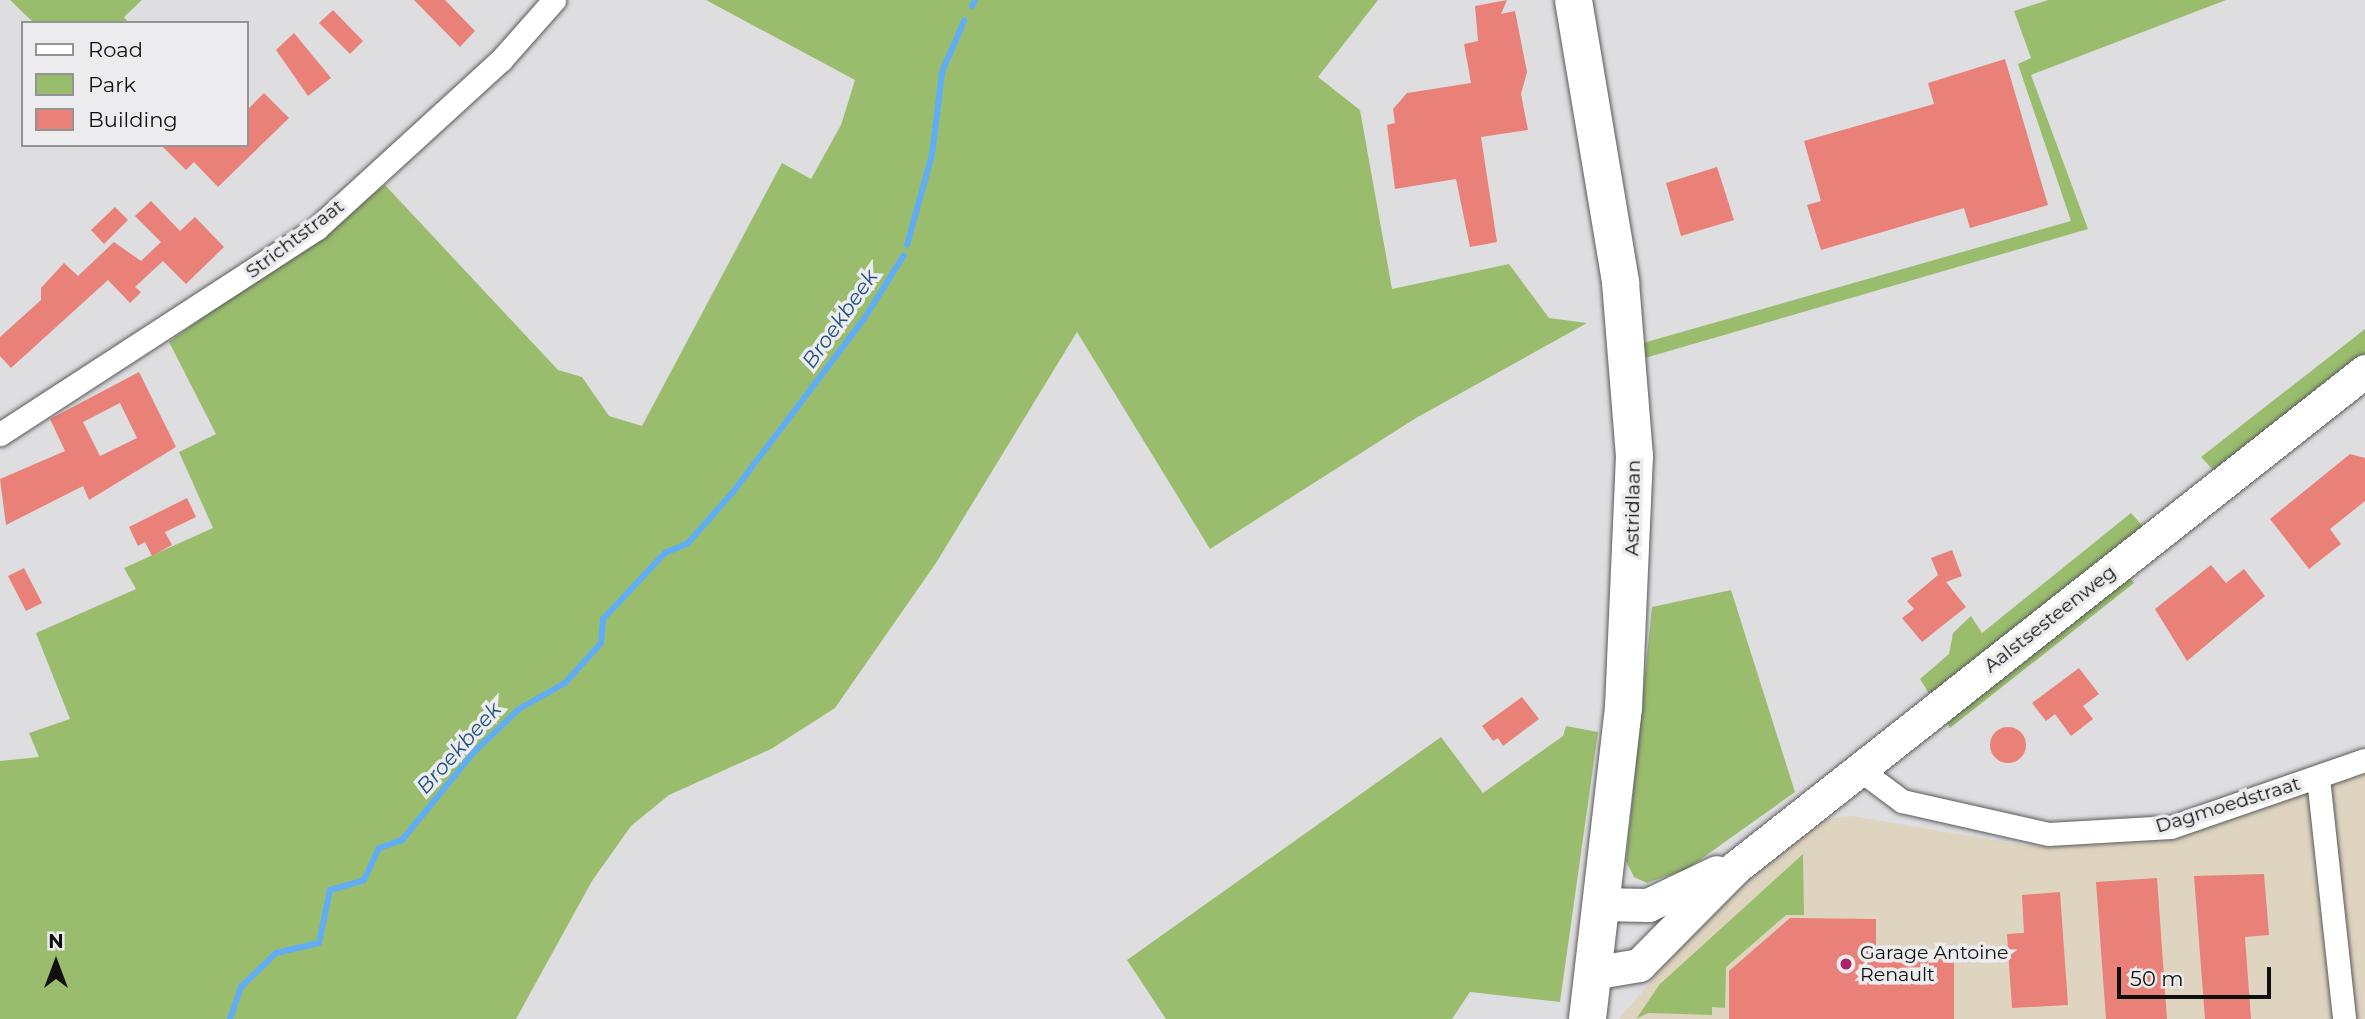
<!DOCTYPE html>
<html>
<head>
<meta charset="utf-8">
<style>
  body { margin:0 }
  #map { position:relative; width:2365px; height:1019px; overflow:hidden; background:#dedee1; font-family:Montserrat,sans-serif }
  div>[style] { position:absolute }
  .industrial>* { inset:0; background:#dfd4bf }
  .green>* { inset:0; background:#99bd6d }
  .stream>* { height:6px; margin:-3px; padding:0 3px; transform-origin:3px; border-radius:3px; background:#61adf5 }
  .building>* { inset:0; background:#e98179 }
  .round { border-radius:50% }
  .roads { filter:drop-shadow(0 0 2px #5a5a5c) drop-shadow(0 0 2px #5a5a5c) }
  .street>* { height:23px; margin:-11.5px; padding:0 11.5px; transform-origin:11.5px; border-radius:11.5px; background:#fff }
  .secondary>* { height:33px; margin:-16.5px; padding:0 16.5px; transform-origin:16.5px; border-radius:16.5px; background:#fff }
  .primary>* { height:37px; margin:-18.5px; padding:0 18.5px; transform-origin:18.5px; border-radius:18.5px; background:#fff }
  .dots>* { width:19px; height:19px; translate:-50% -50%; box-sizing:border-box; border:4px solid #ececee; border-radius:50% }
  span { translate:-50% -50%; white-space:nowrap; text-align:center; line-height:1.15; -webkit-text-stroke:7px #ececee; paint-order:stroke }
  .street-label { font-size:19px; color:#101010 }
  .poi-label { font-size:19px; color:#101010 }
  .left { translate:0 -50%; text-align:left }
  .water-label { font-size:21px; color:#1d5281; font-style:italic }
  .legend { position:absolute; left:21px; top:21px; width:228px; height:126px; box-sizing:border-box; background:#ececee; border:2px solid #949495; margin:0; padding:9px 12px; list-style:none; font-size:21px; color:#101010 }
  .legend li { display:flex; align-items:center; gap:14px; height:35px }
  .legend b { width:35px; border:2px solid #949495 }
  .north { position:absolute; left:21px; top:928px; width:70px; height:70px; -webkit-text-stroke:5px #ececee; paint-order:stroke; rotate:0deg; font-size:19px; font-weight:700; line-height:28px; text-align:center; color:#101010 }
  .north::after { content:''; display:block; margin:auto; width:24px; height:32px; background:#101010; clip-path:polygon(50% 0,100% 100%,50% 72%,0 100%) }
  .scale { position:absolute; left:2117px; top:967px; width:154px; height:32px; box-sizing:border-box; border:4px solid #101010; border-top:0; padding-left:9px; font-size:21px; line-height:24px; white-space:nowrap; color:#101010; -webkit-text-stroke:5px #ececee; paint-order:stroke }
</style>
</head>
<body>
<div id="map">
  <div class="industrial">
    <i style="clip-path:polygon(2365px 774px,2365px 1019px,1619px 1019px,1702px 921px,1819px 820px,1852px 816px,2029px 846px,2167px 839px)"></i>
  </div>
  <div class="green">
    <i style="clip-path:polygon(10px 0,142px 0,124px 17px,129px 23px,34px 23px)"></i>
    <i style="clip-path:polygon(706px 0,1378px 0,1318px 77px,1360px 110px,1392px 289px,1509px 264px,1549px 318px,1587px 323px,1416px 418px,1210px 549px,1077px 332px,936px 563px,835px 708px,771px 749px,669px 795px,631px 826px,592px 881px,516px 1019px,0 1019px,0 761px,39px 757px,29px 733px,70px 719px,36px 633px,136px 589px,124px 568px,213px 528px,179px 452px,216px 434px,169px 342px,385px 185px,558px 370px,582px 377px,609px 416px,642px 426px,782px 163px,811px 179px,841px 125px,855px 80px)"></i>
    <i style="clip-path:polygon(2048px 0,2226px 0,2031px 75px,2088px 229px,1645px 358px,1643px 343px,2071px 221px,2018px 64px,2031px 58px,2014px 11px)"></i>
    <i style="clip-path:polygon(2365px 329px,2365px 357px,2217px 474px,2201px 457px)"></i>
    <i style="clip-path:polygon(2131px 513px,2146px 530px,2115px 556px,2134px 583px,1950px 728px,1920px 679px,1949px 654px,1953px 633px,1971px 616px,1982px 633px)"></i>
    <i style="clip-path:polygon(1731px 590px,1795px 792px,1687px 869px,1647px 883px,1634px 877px,1626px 861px,1652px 607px)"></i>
    <i style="clip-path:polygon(1566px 726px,1598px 732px,1560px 1002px,1470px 992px,1452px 1019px,1166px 1019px,1127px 960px,1441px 737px,1483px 793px,1563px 736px)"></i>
    <i style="clip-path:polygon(1803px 854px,1804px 915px,1786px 915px,1726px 967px,1725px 1008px,1712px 1007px,1712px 1015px,1648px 1013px,1636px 1019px,1660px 984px)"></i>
  </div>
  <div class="stream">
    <i style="left:972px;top:6px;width:7px;rotate:-63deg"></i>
    <i style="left:907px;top:245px;width:93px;rotate:-74.5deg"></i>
    <i style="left:932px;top:155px;width:84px;rotate:-83.1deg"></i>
    <i style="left:942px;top:72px;width:56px;rotate:-66.7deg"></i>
    <i style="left:230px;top:1019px;width:34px;rotate:-71deg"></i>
    <i style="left:241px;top:987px;width:49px;rotate:-44.2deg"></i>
    <i style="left:276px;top:953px;width:44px;rotate:-13.1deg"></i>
    <i style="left:319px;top:943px;width:54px;rotate:-78.3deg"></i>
    <i style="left:330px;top:890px;width:35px;rotate:-16deg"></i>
    <i style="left:364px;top:880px;width:35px;rotate:-65deg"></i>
    <i style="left:379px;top:848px;width:24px;rotate:-19deg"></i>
    <i style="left:402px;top:840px;width:114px;rotate:-50.7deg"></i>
    <i style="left:474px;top:752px;width:62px;rotate:-43.7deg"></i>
    <i style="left:519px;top:709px;width:53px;rotate:-29.5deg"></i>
    <i style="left:565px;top:683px;width:54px;rotate:-48deg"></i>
    <i style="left:601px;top:643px;width:24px;rotate:-85deg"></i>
    <i style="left:603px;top:619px;width:91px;rotate:-46.8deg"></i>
    <i style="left:665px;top:553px;width:25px;rotate:-23deg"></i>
    <i style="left:688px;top:543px;width:68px;rotate:-48.6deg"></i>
    <i style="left:733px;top:492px;width:217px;rotate:-52.9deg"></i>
    <i style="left:864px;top:319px;width:75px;rotate:-58deg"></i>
  </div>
  <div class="building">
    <i style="clip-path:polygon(414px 0,445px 0,475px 31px,460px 47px)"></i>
    <i style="clip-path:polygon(1507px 0,1501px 14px,1515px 11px,1527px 72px,1521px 94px,1528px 130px,1481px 137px,1497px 242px,1470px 247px,1456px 179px,1395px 189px,1387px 125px,1395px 123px,1393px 109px,1407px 93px,1471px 83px,1464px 44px,1478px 41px,1475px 6px)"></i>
    <i style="clip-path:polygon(333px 10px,363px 41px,350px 54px,319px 23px)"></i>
    <i style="clip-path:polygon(294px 33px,331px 78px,308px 96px,276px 50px)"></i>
    <i style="clip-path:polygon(2005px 59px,2048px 205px,1970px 228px,1964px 208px,1821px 250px,1807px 205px,1821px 201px,1804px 141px,1934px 104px,1928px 83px)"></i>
    <i style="clip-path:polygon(264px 93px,289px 118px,218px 187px,194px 162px,186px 170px,161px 145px,247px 145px,247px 110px)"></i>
    <i style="clip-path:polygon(1717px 167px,1734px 220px,1681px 236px,1666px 183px)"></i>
    <i style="clip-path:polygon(151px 201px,180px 231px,195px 217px,224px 247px,186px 284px,163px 261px,135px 287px,141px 292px,130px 303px,108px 280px,11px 368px,0 356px,0 337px,41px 300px,41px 288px,64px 263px,78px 276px,114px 242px,141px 261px,161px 242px,135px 216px)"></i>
    <i style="clip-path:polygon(115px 207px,128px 220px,104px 244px,91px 230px)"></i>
    <i style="clip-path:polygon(evenodd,139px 372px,176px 447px,89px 500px,83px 486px,6px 525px,0 479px,65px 451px,50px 419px,139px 372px,120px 403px,137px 438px,100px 456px,83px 422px,120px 403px)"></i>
    <i style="clip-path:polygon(2350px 454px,2365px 458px,2365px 501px,2330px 529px,2341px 544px,2309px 569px,2270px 519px)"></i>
    <i style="clip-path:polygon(187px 498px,196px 517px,165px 532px,172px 545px,152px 556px,145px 542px,138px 546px,129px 527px)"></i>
    <i style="clip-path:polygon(1952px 550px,1962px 576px,1946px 582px,1966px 607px,1922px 642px,1902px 618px,1914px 609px,1907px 601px,1938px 575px,1931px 558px)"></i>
    <i style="clip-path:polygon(2211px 565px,2226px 583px,2244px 569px,2265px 596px,2187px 661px,2155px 609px)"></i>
    <i style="clip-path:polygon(24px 568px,42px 603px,26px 611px,8px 576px)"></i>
    <i style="clip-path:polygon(2079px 668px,2099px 694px,2083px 706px,2093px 719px,2071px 736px,2055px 714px,2046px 721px,2032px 703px)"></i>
    <i style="clip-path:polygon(1522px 697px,1539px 719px,1503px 746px,1498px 738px,1493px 741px,1482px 726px)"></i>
    <i class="round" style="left:1990px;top:727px;width:36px;height:36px"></i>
    <i style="clip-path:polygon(2264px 874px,2269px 935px,2245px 937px,2251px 1019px,2205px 1019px,2194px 876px)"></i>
    <i style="clip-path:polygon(2157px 878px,2167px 1019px,2106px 1019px,2096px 882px)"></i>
    <i style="clip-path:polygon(2060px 892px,2068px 1005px,2012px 1008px,2007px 934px,2024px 933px,2022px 895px)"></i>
    <i style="clip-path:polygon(1790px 918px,1876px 919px,1876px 956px,1954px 957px,1954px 1019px,1729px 1019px,1729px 971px)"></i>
  </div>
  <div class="roads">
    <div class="street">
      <i style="left:0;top:434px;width:378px;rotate:-33deg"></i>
      <i style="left:317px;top:228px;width:249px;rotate:-42.4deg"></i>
      <i style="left:501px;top:60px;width:80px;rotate:-48.5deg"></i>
      <i style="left:1859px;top:769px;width:54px;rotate:36.7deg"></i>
      <i style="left:1902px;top:801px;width:150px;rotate:12.7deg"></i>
      <i style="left:2048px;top:834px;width:123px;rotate:-3.3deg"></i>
      <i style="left:2171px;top:827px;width:205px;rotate:-19.1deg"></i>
      <i style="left:2318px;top:778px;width:242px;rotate:83.8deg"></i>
    </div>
    <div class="secondary">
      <i style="left:1599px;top:904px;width:49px;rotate:1.2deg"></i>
      <i style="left:1648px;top:905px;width:76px;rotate:-25.6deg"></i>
      <i style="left:1592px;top:973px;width:48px;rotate:-9.7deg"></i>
      <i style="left:1639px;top:965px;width:138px;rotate:-45.3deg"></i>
      <i style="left:1736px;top:867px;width:801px;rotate:-38.26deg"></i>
    </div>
    <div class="primary">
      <i style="left:1573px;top:0;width:286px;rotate:80.5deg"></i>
      <i style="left:1620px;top:282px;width:174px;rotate:85.4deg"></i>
      <i style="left:1634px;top:455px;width:252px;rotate:92.5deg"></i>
      <i style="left:1623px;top:707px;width:314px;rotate:96.6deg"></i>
    </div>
  </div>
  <div class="dots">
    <i style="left:1846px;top:964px;background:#aa246c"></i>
  </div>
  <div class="street-label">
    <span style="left:295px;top:239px;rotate:-37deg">Strichtstraat</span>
    <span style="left:1633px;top:508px;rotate:-89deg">Astridlaan</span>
    <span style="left:2050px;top:619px;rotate:-38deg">Aalstsesteenweg</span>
    <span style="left:2228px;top:805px;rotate:-17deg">Dagmoedstraat</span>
  </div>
  <div class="poi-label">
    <span class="left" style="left:1860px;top:964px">Garage Antoine<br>Renault</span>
  </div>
  <div class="water-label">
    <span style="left:840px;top:319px;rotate:-55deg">Broekbeek</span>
    <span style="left:459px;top:748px;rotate:-48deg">Broekbeek</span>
  </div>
  <ul class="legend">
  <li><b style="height:9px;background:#fff"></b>Road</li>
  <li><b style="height:19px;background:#99bd6d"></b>Park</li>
  <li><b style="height:19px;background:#e98179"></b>Building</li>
  </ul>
  <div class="north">N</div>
  <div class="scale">50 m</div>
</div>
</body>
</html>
